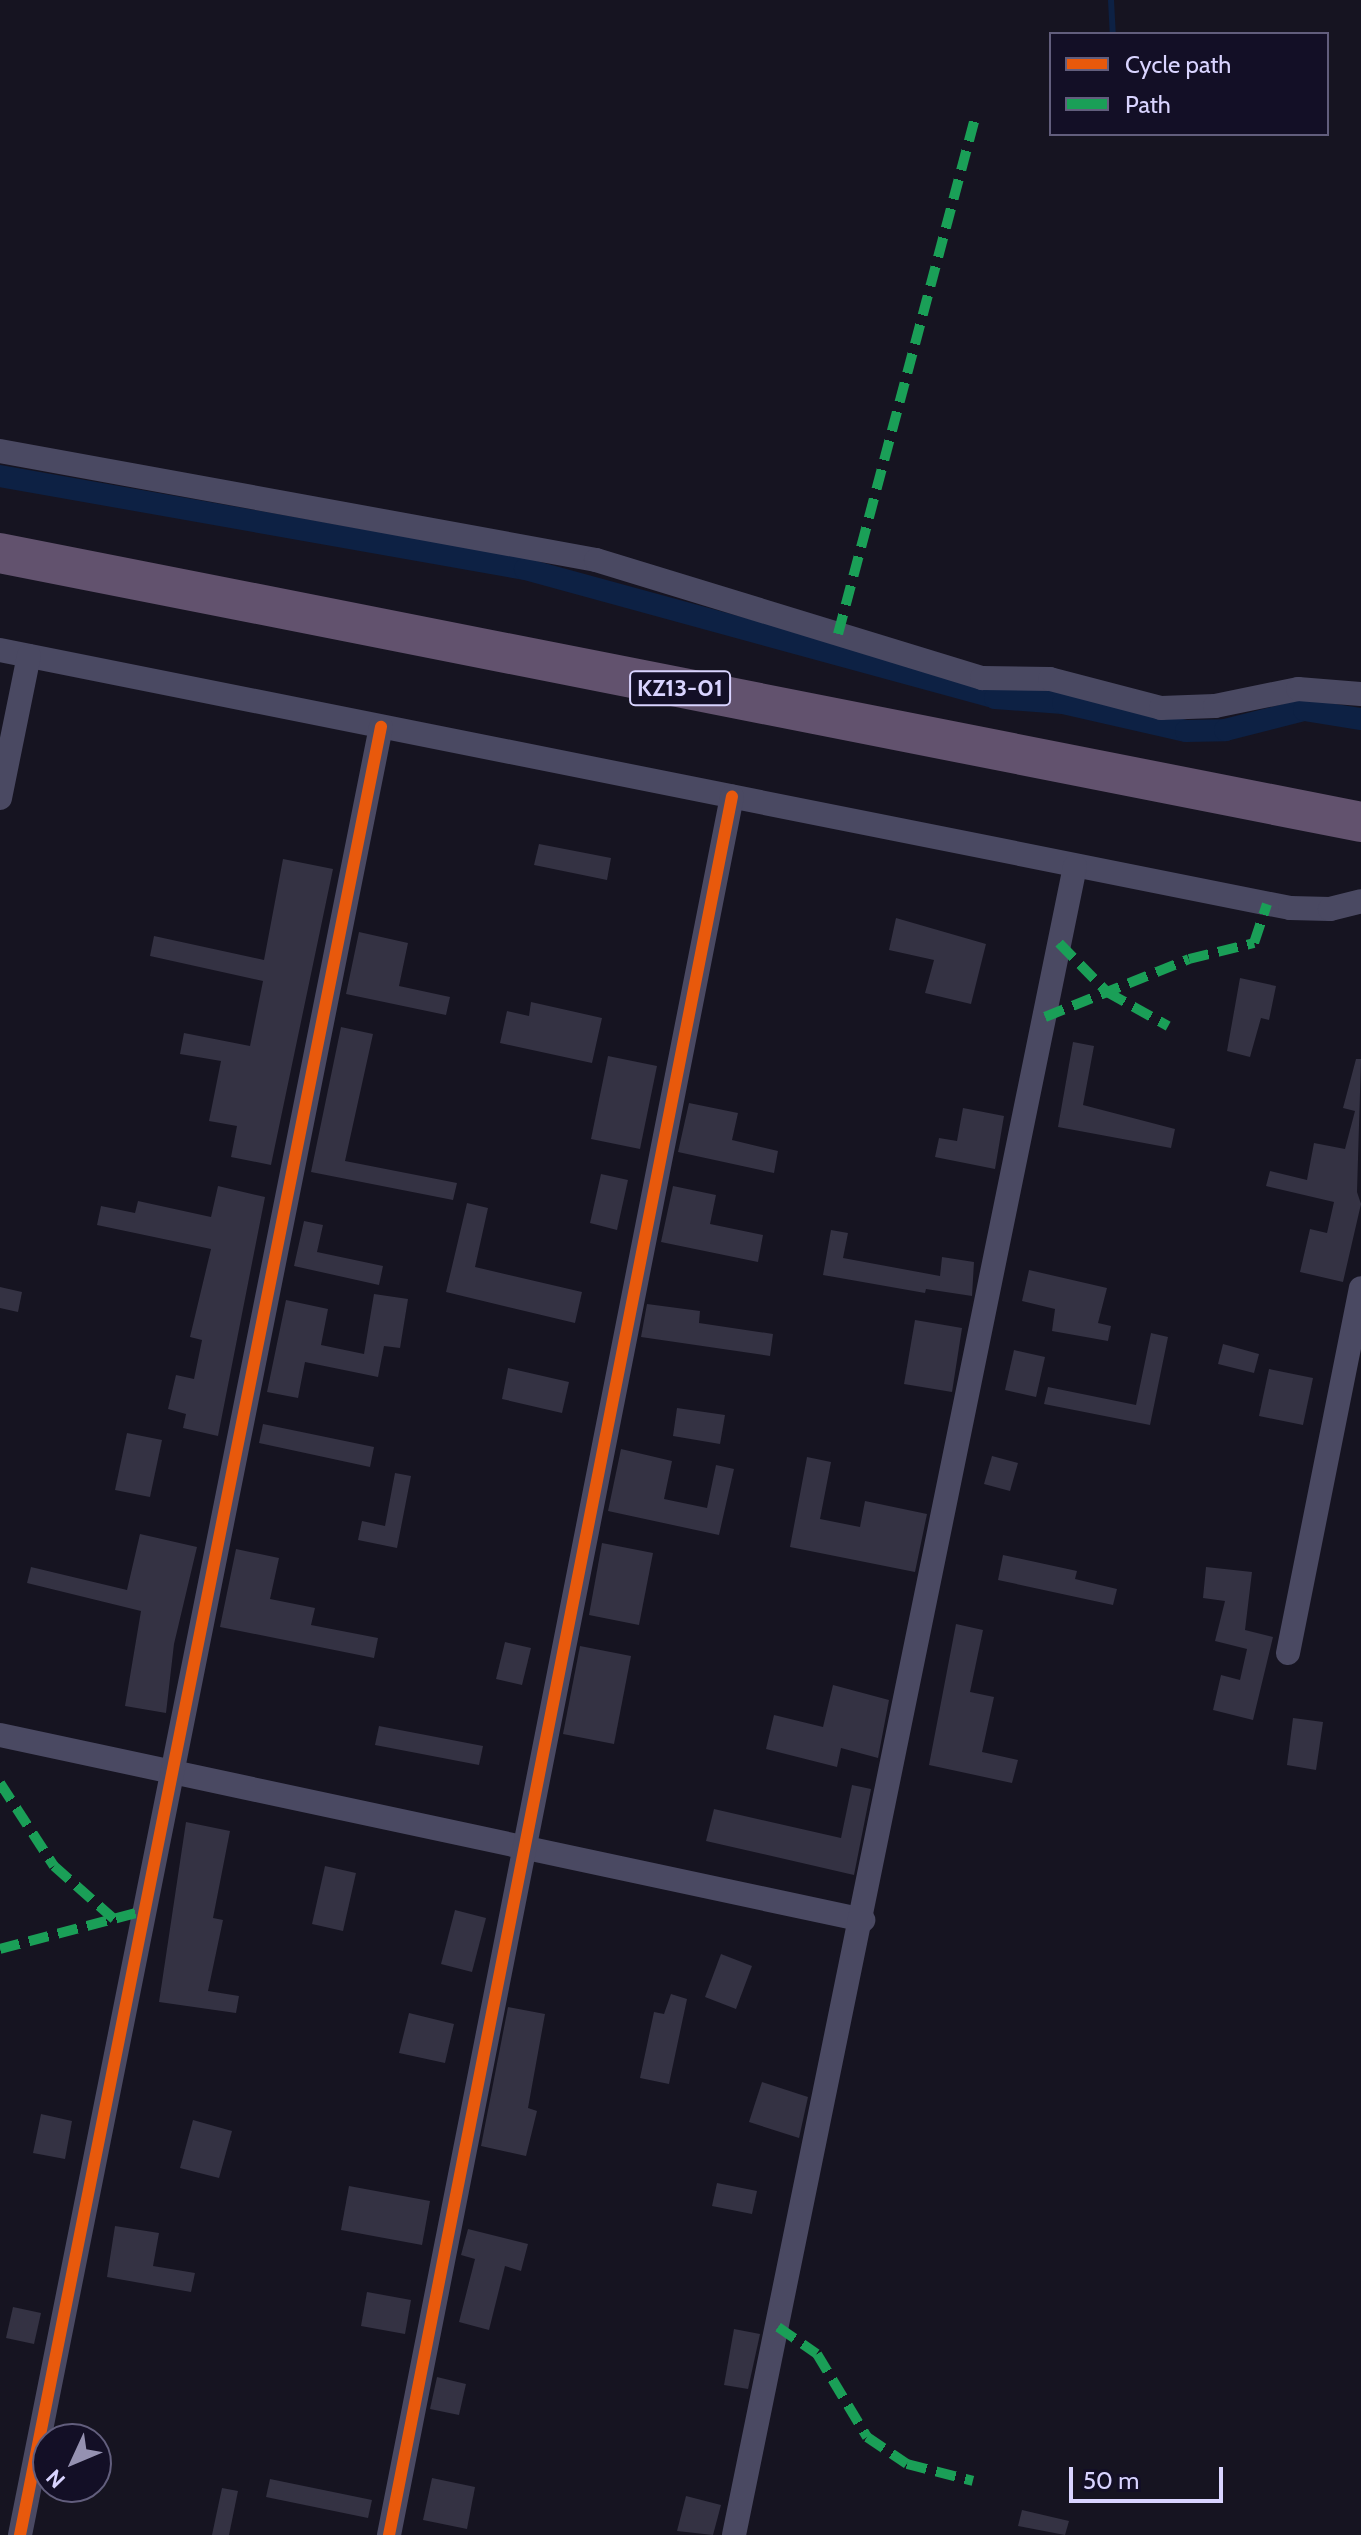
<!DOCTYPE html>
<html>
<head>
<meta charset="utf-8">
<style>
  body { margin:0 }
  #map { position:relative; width:1361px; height:2535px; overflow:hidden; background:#161421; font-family:Cabin,sans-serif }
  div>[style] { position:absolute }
  .stream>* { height:6px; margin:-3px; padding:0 3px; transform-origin:3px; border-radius:3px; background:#0d2144 }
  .canal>* { height:22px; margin:-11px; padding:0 11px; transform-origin:11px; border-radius:11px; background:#0d2144 }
  .building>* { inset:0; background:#343243 }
  .minor>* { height:24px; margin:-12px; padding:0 12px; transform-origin:12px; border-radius:12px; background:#4a4962 }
  .trunk>* { height:40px; margin:-20px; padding:0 20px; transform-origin:20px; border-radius:20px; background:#62526e }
  .quiet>* { height:10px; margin-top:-5px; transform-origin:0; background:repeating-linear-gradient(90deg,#1a9f57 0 20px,transparent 0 30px) }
  .cycleway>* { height:12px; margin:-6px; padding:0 6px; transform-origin:6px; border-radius:6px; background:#e8590c }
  span { translate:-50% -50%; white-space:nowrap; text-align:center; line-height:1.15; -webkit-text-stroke:6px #130f26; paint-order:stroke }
  .shield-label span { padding:2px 6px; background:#130f26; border:2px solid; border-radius:6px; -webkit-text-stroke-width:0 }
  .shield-label { font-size:24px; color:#d9d4ff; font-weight:700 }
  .legend { position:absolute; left:1049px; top:32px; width:280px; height:104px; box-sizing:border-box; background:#130f26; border:2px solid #625e7d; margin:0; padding:10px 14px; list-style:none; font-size:24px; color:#d9d4ff }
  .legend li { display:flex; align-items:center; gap:16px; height:40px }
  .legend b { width:40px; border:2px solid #625e7d }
  .north { position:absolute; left:32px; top:2423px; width:80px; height:80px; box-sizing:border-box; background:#130f26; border:2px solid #625e7d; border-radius:50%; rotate:226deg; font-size:22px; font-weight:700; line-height:32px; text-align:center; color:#d9d4ff }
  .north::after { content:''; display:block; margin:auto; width:28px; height:36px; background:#9591b1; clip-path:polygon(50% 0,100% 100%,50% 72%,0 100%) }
  .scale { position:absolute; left:1069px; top:2467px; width:154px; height:36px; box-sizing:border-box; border:4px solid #d9d4ff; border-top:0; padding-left:10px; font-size:24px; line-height:28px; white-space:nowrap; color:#d9d4ff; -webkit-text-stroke:6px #130f26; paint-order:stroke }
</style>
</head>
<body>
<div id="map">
  <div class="stream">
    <i style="left:1111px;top:0;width:34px;rotate:87deg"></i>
  </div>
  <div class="canal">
    <i style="left:0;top:476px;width:533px;rotate:10.05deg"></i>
    <i style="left:525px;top:569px;width:487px;rotate:15.3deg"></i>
    <i style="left:995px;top:698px;width:68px;rotate:4.2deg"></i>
    <i style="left:1063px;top:703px;width:126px;rotate:12.8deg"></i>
    <i style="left:1186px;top:731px;width:39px;rotate:-1deg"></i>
    <i style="left:1225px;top:730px;width:81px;rotate:-14.2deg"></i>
    <i style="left:1304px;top:710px;width:58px;rotate:9deg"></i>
  </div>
  <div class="building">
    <i style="clip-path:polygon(539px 844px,611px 858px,607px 880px,534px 865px)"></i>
    <i style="clip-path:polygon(283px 859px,333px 869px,271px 1165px,231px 1157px,237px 1126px,209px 1121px,221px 1061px,180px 1054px,184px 1033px,250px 1046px,263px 981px,150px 956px,154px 936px,264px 960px)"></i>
    <i style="clip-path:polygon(896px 918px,986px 944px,971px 1004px,925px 993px,934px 960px,889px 950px)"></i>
    <i style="clip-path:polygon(359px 932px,408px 943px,399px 986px,450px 997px,446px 1015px,346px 994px)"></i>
    <i style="clip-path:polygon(1240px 978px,1276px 986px,1269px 1020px,1261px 1018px,1250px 1057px,1227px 1051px)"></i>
    <i style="clip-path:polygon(531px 1002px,602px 1018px,592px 1063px,500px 1043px,507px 1011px,529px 1016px)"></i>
    <i style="clip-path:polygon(341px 1027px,373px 1034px,345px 1161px,457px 1183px,453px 1200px,311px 1172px)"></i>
    <i style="clip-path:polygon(1073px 1042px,1094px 1046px,1083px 1105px,1175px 1129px,1171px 1148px,1058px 1127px)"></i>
    <i style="clip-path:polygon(608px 1056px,657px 1066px,640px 1149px,591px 1139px)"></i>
    <i style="clip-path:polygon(1356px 1059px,1361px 1059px,1357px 1192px,1361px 1204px,1343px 1282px,1300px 1272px,1310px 1229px,1327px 1233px,1334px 1202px,1266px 1186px,1270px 1171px,1307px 1180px,1314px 1143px,1345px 1149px,1355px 1111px,1343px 1108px)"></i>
    <i style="clip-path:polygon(689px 1103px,738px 1113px,732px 1140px,778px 1151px,774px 1173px,678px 1152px)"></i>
    <i style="clip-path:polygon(963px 1108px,1004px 1116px,995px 1169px,935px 1157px,939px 1138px,957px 1141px)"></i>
    <i style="clip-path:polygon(601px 1174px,628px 1180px,617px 1230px,590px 1223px)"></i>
    <i style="clip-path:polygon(218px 1186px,265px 1197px,218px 1436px,183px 1428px,186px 1414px,168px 1409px,176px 1375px,194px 1379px,202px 1340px,190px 1337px,211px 1249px,97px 1225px,101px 1206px,135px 1213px,138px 1201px,211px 1217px)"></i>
    <i style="clip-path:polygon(673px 1186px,716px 1195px,710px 1224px,763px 1235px,758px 1262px,661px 1242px)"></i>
    <i style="clip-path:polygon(467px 1203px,488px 1208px,475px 1267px,582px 1292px,575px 1323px,446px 1292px)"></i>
    <i style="clip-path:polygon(304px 1221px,323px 1225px,317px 1252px,383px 1266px,379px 1285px,294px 1266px)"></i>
    <i style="clip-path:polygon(831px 1230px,848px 1233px,843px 1258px,940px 1276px,942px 1257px,974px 1262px,972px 1296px,926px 1289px,925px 1293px,823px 1275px)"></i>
    <i style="clip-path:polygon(1029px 1270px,1107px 1288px,1098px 1323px,1111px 1326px,1108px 1341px,1052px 1331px,1055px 1309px,1022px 1301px)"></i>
    <i style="clip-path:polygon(0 1287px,22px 1292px,18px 1312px,0 1308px)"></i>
    <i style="clip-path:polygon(374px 1294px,408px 1299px,400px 1348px,384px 1346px,378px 1377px,305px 1362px,298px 1398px,267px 1392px,286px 1300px,328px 1309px,321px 1345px,364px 1354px)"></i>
    <i style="clip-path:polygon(647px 1304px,700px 1311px,699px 1323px,773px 1334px,770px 1356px,641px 1337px)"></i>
    <i style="clip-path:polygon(915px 1320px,962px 1328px,952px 1392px,904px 1384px)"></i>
    <i style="clip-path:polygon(1151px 1333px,1168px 1337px,1150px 1425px,1044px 1404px,1048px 1387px,1136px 1405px)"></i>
    <i style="clip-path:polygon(1223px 1344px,1259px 1354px,1254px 1373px,1218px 1364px)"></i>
    <i style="clip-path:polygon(1014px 1350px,1045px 1357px,1036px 1397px,1005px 1390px)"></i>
    <i style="clip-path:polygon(508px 1368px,569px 1382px,562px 1413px,502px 1399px)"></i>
    <i style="clip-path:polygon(1269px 1369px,1313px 1378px,1303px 1425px,1259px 1416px)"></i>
    <i style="clip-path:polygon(677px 1408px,725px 1415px,720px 1444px,673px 1436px)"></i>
    <i style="clip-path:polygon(263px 1424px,374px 1447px,370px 1467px,259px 1443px)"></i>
    <i style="clip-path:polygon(127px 1433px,162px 1440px,150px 1497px,115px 1490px)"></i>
    <i style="clip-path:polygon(621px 1449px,672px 1461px,664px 1499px,707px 1508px,716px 1465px,734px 1469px,719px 1535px,608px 1511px)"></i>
    <i style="clip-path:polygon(992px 1456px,1018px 1463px,1010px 1491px,984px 1484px)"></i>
    <i style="clip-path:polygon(807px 1457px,831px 1462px,820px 1519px,860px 1527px,865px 1501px,927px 1514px,915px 1572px,790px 1547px)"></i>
    <i style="clip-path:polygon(395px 1473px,411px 1476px,397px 1548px,358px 1540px,362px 1521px,385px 1526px)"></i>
    <i style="clip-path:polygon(140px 1534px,197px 1547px,174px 1644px,166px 1713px,125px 1706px,141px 1611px,27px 1583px,31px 1567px,127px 1590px)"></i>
    <i style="clip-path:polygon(602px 1543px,653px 1553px,639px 1625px,589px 1615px)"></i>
    <i style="clip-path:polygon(236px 1549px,279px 1558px,270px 1599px,315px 1608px,311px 1625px,378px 1638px,374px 1658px,220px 1627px)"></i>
    <i style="clip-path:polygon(1003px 1555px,1077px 1571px,1075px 1579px,1117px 1589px,1113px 1605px,998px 1580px)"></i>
    <i style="clip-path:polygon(1206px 1567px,1252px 1572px,1245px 1630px,1273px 1637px,1253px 1720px,1213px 1710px,1221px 1675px,1240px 1680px,1247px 1649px,1215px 1641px,1225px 1601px,1203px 1598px)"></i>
    <i style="clip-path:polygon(956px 1624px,983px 1630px,970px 1692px,994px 1697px,982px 1752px,1018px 1760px,1012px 1783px,929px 1765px)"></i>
    <i style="clip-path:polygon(505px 1642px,531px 1648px,522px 1685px,496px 1679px)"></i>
    <i style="clip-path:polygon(580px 1646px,631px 1656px,614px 1744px,563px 1734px)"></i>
    <i style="clip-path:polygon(833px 1685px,889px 1700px,878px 1758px,841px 1748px,837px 1767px,766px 1749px,774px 1715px,823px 1727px)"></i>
    <i style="clip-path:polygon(1293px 1718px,1323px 1722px,1316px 1770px,1287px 1765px)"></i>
    <i style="clip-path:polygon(379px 1726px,483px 1746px,479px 1765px,375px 1745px)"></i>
    <i style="clip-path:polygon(852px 1785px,871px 1789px,854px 1875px,706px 1841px,714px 1809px,841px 1838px)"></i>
    <i style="clip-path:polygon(186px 1822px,230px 1831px,213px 1918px,223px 1920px,208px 1991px,239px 1996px,236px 2013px,159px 2002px)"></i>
    <i style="clip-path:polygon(325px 1866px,356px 1873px,343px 1931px,312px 1924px)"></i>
    <i style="clip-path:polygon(455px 1910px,486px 1918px,472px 1972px,441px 1964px)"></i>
    <i style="clip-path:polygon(721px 1954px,752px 1966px,736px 2009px,705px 1997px)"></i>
    <i style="clip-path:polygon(671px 1994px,687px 1999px,669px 2084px,640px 2078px,654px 2012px,664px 2014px)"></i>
    <i style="clip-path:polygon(508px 2007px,545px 2014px,528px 2108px,537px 2111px,526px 2156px,481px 2146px)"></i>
    <i style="clip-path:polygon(409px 2013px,454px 2024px,445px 2063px,399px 2053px)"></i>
    <i style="clip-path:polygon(762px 2082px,808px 2097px,799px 2138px,749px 2122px)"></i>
    <i style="clip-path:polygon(41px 2114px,72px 2121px,65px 2159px,33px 2153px)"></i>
    <i style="clip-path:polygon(193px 2120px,232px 2131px,219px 2178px,180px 2168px)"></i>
    <i style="clip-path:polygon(717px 2183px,757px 2191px,752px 2214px,712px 2206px)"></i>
    <i style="clip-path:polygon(349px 2186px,430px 2201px,422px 2245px,341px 2230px)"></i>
    <i style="clip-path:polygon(115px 2226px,159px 2233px,153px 2266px,195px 2273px,191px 2292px,107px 2277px)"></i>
    <i style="clip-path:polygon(468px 2229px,528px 2244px,521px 2271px,505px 2266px,489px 2330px,459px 2322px,475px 2259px,461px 2255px)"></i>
    <i style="clip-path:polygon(367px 2292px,411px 2300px,405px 2334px,361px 2326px)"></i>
    <i style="clip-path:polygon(13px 2307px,41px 2313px,34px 2344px,6px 2338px)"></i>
    <i style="clip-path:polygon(734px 2329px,760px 2334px,748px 2389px,724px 2385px)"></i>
    <i style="clip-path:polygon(437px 2377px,466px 2384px,459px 2415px,430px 2409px)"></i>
    <i style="clip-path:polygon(432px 2478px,475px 2487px,467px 2529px,423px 2520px)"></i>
    <i style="clip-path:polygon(270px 2479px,372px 2500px,368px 2518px,266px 2497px)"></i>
    <i style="clip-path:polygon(222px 2488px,238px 2491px,229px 2535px,212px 2535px)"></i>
    <i style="clip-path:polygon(686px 2496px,721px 2505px,713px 2535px,677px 2531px)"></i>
    <i style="clip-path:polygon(1022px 2510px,1069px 2521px,1065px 2535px,1018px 2526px)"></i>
  </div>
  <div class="minor">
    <i style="left:0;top:451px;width:606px;rotate:10.36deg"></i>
    <i style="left:596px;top:560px;width:404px;rotate:17deg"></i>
    <i style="left:982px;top:678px;width:68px;rotate:0.8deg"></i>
    <i style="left:1050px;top:679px;width:115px;rotate:14.6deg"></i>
    <i style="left:1161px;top:708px;width:54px;rotate:-2.1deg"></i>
    <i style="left:1215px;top:706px;width:85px;rotate:-11.6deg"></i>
    <i style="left:1298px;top:689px;width:63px;rotate:4.5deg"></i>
    <i style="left:0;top:650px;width:1316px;rotate:11.31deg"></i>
    <i style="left:1290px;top:908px;width:40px;rotate:1.4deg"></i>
    <i style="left:1330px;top:909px;width:32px;rotate:-14deg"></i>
    <i style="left:0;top:798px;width:145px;rotate:-78.5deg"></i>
    <i style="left:1288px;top:1653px;width:372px;rotate:-78.7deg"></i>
    <i style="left:0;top:1735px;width:883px;rotate:12.1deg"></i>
    <i style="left:20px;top:2535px;width:1844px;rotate:-78.71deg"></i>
    <i style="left:389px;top:2535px;width:1772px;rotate:-78.84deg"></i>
    <i style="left:734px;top:2535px;width:1703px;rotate:-78.45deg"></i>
  </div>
  <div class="trunk">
    <i style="left:0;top:553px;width:1387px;rotate:11.18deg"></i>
  </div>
  <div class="quiet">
    <i style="left:838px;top:634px;width:534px;rotate:-75.13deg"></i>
    <i style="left:1059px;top:943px;width:69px;rotate:45.6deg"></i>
    <i style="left:1107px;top:992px;width:70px;rotate:29.1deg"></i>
    <i style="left:1045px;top:1017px;width:155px;rotate:-21.9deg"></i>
    <i style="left:1189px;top:959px;width:67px;rotate:-13.8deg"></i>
    <i style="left:1254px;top:943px;width:41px;rotate:-71.6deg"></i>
    <i style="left:0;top:1783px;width:99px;rotate:57deg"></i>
    <i style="left:54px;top:1866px;width:80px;rotate:41.5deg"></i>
    <i style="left:0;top:1949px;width:149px;rotate:-14.8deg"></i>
    <i style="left:778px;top:2327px;width:47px;rotate:34.7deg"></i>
    <i style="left:817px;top:2354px;width:97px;rotate:58.9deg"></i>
    <i style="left:867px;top:2437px;width:48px;rotate:34deg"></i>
    <i style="left:907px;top:2464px;width:68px;rotate:14.4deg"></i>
  </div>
  <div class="cycleway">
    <i style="left:20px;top:2535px;width:1844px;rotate:-78.71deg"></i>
    <i style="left:389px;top:2535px;width:1772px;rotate:-78.84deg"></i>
  </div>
  <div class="shield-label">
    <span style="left:680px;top:688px">KZ13-01</span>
  </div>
  <ul class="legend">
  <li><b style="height:10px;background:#e8590c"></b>Cycle path</li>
  <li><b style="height:10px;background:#1a9f57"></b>Path</li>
  </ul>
  <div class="north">N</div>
  <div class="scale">50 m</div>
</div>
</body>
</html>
